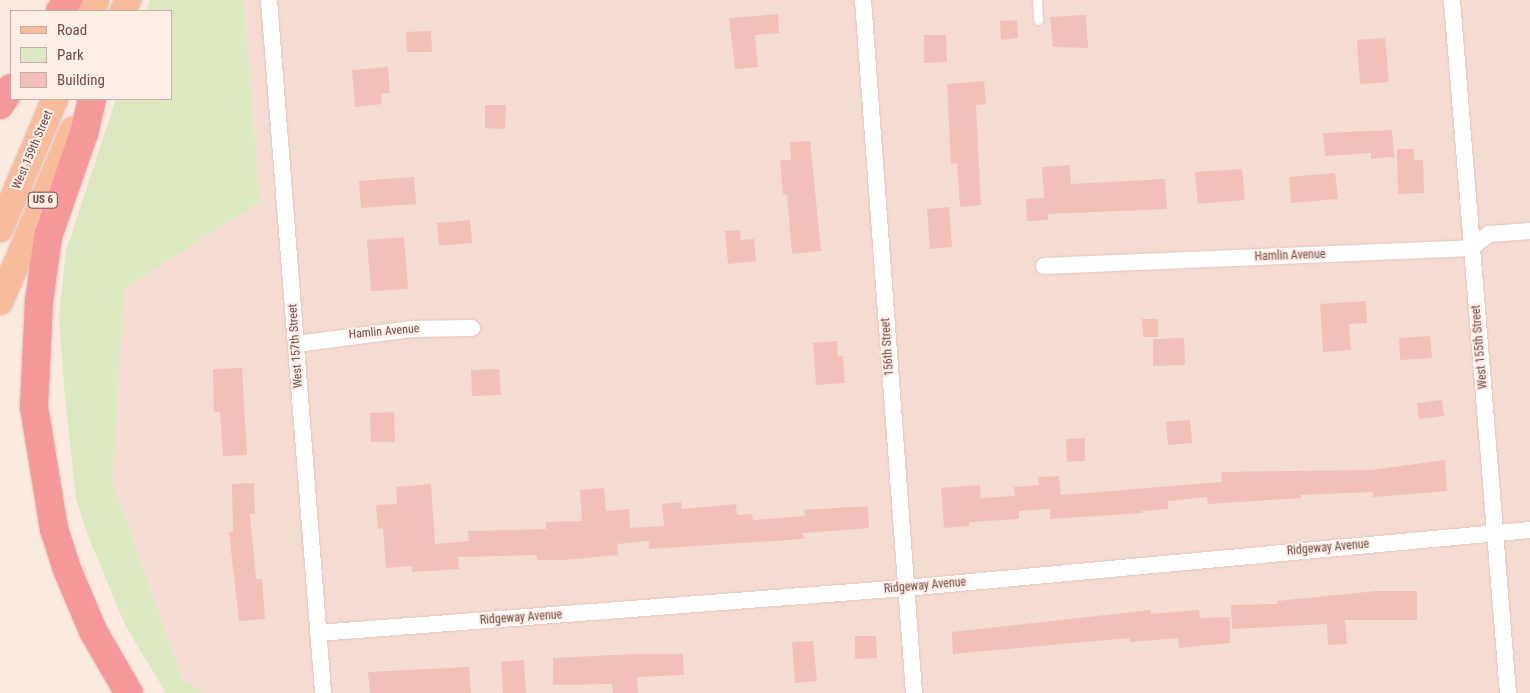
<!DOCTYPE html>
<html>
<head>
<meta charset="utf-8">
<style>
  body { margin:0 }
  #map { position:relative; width:1530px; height:693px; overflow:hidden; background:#fbeae0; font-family:"Roboto Condensed",sans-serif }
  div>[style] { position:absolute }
  .residential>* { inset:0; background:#f5dcd2 }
  .green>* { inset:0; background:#dbe8c0 }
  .building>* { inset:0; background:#f0c0b9 }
  .roads { filter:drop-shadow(0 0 1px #e1c6c0) drop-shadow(0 0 1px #e1c6c0) }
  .service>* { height:9px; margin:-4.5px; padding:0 4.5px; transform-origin:4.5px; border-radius:4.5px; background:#fff }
  .minor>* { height:16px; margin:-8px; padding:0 8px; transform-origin:8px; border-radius:8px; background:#fff }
  .primary>* { height:26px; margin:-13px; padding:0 13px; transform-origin:13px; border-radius:13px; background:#f9bc9a }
  .motorway>* { height:28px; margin:-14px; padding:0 14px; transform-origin:14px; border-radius:14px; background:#f59899 }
  span { translate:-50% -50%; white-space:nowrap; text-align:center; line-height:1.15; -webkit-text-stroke:4px #ffeee6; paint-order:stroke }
  .shield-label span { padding:1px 4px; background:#ffeee6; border:1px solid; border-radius:4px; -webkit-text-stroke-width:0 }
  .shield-label { font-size:11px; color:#714c48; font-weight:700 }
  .street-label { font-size:12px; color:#714c48 }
  .legend { position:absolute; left:10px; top:10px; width:162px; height:90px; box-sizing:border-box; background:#ffeee6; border:1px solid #c6ada7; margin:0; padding:6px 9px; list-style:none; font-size:15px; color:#714c48 }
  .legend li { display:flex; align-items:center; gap:10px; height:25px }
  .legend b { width:25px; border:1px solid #c6ada7 }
</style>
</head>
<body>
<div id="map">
  <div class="residential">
    <i style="clip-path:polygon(244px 0,1530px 0,1530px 693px,207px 693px,183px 681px,113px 482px,124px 289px,260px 202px)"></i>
  </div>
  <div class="green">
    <i style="clip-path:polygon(150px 0,244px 0,260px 202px,124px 289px,113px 482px,183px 681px,207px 693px,166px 693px,125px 625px,87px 533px,76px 499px,64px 386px,59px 315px,66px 251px,116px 99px,171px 99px,171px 11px,146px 11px)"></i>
  </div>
  <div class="building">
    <i style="clip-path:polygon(778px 14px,779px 33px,755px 35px,758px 67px,735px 69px,729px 18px)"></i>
    <i style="clip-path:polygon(1086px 15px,1088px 48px,1053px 47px,1050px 17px)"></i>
    <i style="clip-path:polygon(1017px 20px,1018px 38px,1001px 40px,1000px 21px)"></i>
    <i style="clip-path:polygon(431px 31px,432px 52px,407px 52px,406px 32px)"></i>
    <i style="clip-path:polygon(924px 35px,946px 35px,947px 62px,924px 63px)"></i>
    <i style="clip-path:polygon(1385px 38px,1389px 82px,1360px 84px,1357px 40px)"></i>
    <i style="clip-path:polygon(388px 67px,390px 93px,381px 94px,382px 104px,355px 107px,352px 70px)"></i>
    <i style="clip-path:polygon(984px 81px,986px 104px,976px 105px,981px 205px,960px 207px,957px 163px,951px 164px,947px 84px)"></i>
    <i style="clip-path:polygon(485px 105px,506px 105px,505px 129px,485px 128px)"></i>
    <i style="clip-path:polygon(1392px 130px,1394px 157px,1371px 159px,1371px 153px,1325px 156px,1323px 133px)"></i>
    <i style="clip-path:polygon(810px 141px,821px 251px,792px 254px,787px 195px,783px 195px,780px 160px,791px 160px,790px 142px)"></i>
    <i style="clip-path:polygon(1397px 149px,1414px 149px,1414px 160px,1423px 160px,1424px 193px,1398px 194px)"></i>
    <i style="clip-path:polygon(1070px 165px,1071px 184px,1165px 179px,1167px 209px,1048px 214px,1048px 220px,1027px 221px,1026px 199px,1044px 198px,1042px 167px)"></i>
    <i style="clip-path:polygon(1242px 169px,1245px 200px,1198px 204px,1195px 172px)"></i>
    <i style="clip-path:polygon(1335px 173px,1338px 199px,1291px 203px,1289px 177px)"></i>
    <i style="clip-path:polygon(414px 177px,416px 204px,361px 208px,359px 181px)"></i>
    <i style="clip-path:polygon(949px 207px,952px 247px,930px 249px,927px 209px)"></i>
    <i style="clip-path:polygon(470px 220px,472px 243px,439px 246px,437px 223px)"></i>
    <i style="clip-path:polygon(740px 230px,741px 240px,754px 239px,756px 261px,728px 264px,725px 231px)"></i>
    <i style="clip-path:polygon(404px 237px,408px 289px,371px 291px,367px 240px)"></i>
    <i style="clip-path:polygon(1366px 301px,1367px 323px,1349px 324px,1351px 350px,1323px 352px,1320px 304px)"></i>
    <i style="clip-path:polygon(1142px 319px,1158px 319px,1158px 337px,1143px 337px)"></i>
    <i style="clip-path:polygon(1430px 336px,1432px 358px,1400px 360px,1399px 338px)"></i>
    <i style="clip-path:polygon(1184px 338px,1185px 365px,1153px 366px,1153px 339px)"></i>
    <i style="clip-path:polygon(837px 341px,838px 357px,843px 356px,845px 383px,816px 385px,813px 343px)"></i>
    <i style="clip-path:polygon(242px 368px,247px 455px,223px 456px,220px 412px,214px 412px,213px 369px)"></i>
    <i style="clip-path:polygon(499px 369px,501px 395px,472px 396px,471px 370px)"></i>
    <i style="clip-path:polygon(1442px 400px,1444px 416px,1419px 419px,1417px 403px)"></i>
    <i style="clip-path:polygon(394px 412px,395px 442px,371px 442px,370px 413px)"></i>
    <i style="clip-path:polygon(1190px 420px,1192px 443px,1168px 445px,1166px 422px)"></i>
    <i style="clip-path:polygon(1085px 438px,1085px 461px,1067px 462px,1066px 439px)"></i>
    <i style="clip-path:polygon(1445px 460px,1447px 491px,1373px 497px,1373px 492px,1301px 495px,1301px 498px,1208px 504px,1207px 497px,1168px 501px,1168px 509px,1142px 511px,1143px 513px,1050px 519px,1050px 509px,1019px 511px,1019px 519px,969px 522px,969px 526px,944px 528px,941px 488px,980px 485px,981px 498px,1015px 496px,1014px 487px,1039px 485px,1038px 477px,1059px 476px,1061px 495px,1222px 482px,1221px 472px,1371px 470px)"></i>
    <i style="clip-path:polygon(254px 483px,255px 514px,250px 514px,256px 579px,262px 579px,265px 619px,239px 621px,229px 532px,233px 531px,232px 484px)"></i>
    <i style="clip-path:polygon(431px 484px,435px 544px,469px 541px,468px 531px,546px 529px,546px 522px,582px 521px,580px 490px,604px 488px,606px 511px,629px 509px,630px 528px,664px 526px,662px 504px,681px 502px,682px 509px,736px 504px,737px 515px,752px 514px,753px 520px,805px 516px,804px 510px,868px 506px,869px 528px,803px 533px,804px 539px,649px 549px,649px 541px,617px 544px,618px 555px,563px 560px,537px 560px,537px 555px,458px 557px,459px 569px,412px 572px,411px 566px,386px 568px,383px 528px,378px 529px,376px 505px,397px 504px,396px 487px)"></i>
    <i style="clip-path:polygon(1376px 591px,1417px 591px,1417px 620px,1345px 620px,1347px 644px,1328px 645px,1327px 624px,1232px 629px,1231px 605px,1277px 604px,1277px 601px)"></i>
    <i style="clip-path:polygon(1151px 610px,1151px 614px,1199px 610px,1200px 618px,1230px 617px,1230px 643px,1179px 648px,1178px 638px,1130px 642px,1129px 638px,953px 654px,952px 632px)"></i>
    <i style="clip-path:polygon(855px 636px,876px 636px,877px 658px,855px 659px)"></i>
    <i style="clip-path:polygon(813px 641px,817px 681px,795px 683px,792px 642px)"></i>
    <i style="clip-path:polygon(636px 654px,683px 654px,684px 675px,637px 677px,638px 693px,613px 693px,612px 684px,553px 685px,553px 658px)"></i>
    <i style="clip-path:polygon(524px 660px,526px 693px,503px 693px,501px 662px)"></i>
    <i style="clip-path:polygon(469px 667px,471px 693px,370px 693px,368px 672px)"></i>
  </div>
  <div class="roads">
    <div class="service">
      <i style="left:1037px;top:0;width:20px;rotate:87deg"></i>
    </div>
    <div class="minor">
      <i style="left:269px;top:0;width:695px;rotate:85.54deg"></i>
      <i style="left:863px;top:0;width:695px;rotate:85.79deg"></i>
      <i style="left:1452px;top:0;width:695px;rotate:85.38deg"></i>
      <i style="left:1044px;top:266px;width:427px;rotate:-2.4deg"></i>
      <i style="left:1471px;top:248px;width:23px;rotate:-38deg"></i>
      <i style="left:1489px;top:234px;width:41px;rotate:-4.2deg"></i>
      <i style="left:296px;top:344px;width:116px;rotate:-7.4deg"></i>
      <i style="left:411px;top:329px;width:61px;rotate:-0.9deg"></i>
      <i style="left:318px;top:633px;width:590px;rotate:-4.38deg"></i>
      <i style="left:906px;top:588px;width:627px;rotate:-5.31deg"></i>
    </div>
    <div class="primary">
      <i style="left:92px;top:11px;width:12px;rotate:-70deg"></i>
      <i style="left:123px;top:11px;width:12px;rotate:-66deg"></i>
      <i style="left:0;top:229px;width:141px;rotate:-67.1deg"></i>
      <i style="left:0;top:302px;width:187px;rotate:-67deg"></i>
    </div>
    <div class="motorway">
      <i style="left:60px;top:11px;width:14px;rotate:-54deg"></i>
      <i style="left:92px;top:99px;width:35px;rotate:103deg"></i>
      <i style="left:84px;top:133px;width:110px;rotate:109.1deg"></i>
      <i style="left:48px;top:237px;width:65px;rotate:98deg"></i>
      <i style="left:39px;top:301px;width:106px;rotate:92.7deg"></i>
      <i style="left:34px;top:407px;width:124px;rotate:80.7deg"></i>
      <i style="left:54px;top:529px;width:40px;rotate:72deg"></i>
      <i style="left:66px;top:567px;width:69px;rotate:67.1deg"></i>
      <i style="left:93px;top:631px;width:72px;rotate:59.9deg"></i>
      <i style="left:0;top:105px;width:20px;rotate:-57deg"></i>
    </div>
  </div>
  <div class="shield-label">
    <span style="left:43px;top:200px">US 6</span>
  </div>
  <div class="street-label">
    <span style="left:33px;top:150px;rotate:-67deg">West 159th Street</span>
    <span style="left:1290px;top:256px;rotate:-2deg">Hamlin Avenue</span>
    <span style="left:384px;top:332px;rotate:-5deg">Hamlin Avenue</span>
    <span style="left:296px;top:346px;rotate:-94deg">West 157th Street</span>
    <span style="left:888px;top:347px;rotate:-94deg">156th Street</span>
    <span style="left:1480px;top:347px;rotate:-95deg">West 155th Street</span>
    <span style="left:1328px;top:548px;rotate:-5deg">Ridgeway Avenue</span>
    <span style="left:925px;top:586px;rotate:-5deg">Ridgeway Avenue</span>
    <span style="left:521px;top:618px;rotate:-4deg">Ridgeway Avenue</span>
  </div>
  <ul class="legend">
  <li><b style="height:6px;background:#f9bc9a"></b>Road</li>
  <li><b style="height:14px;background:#dbe8c0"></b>Park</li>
  <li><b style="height:14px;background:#f0c0b9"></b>Building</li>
  </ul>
</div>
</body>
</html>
